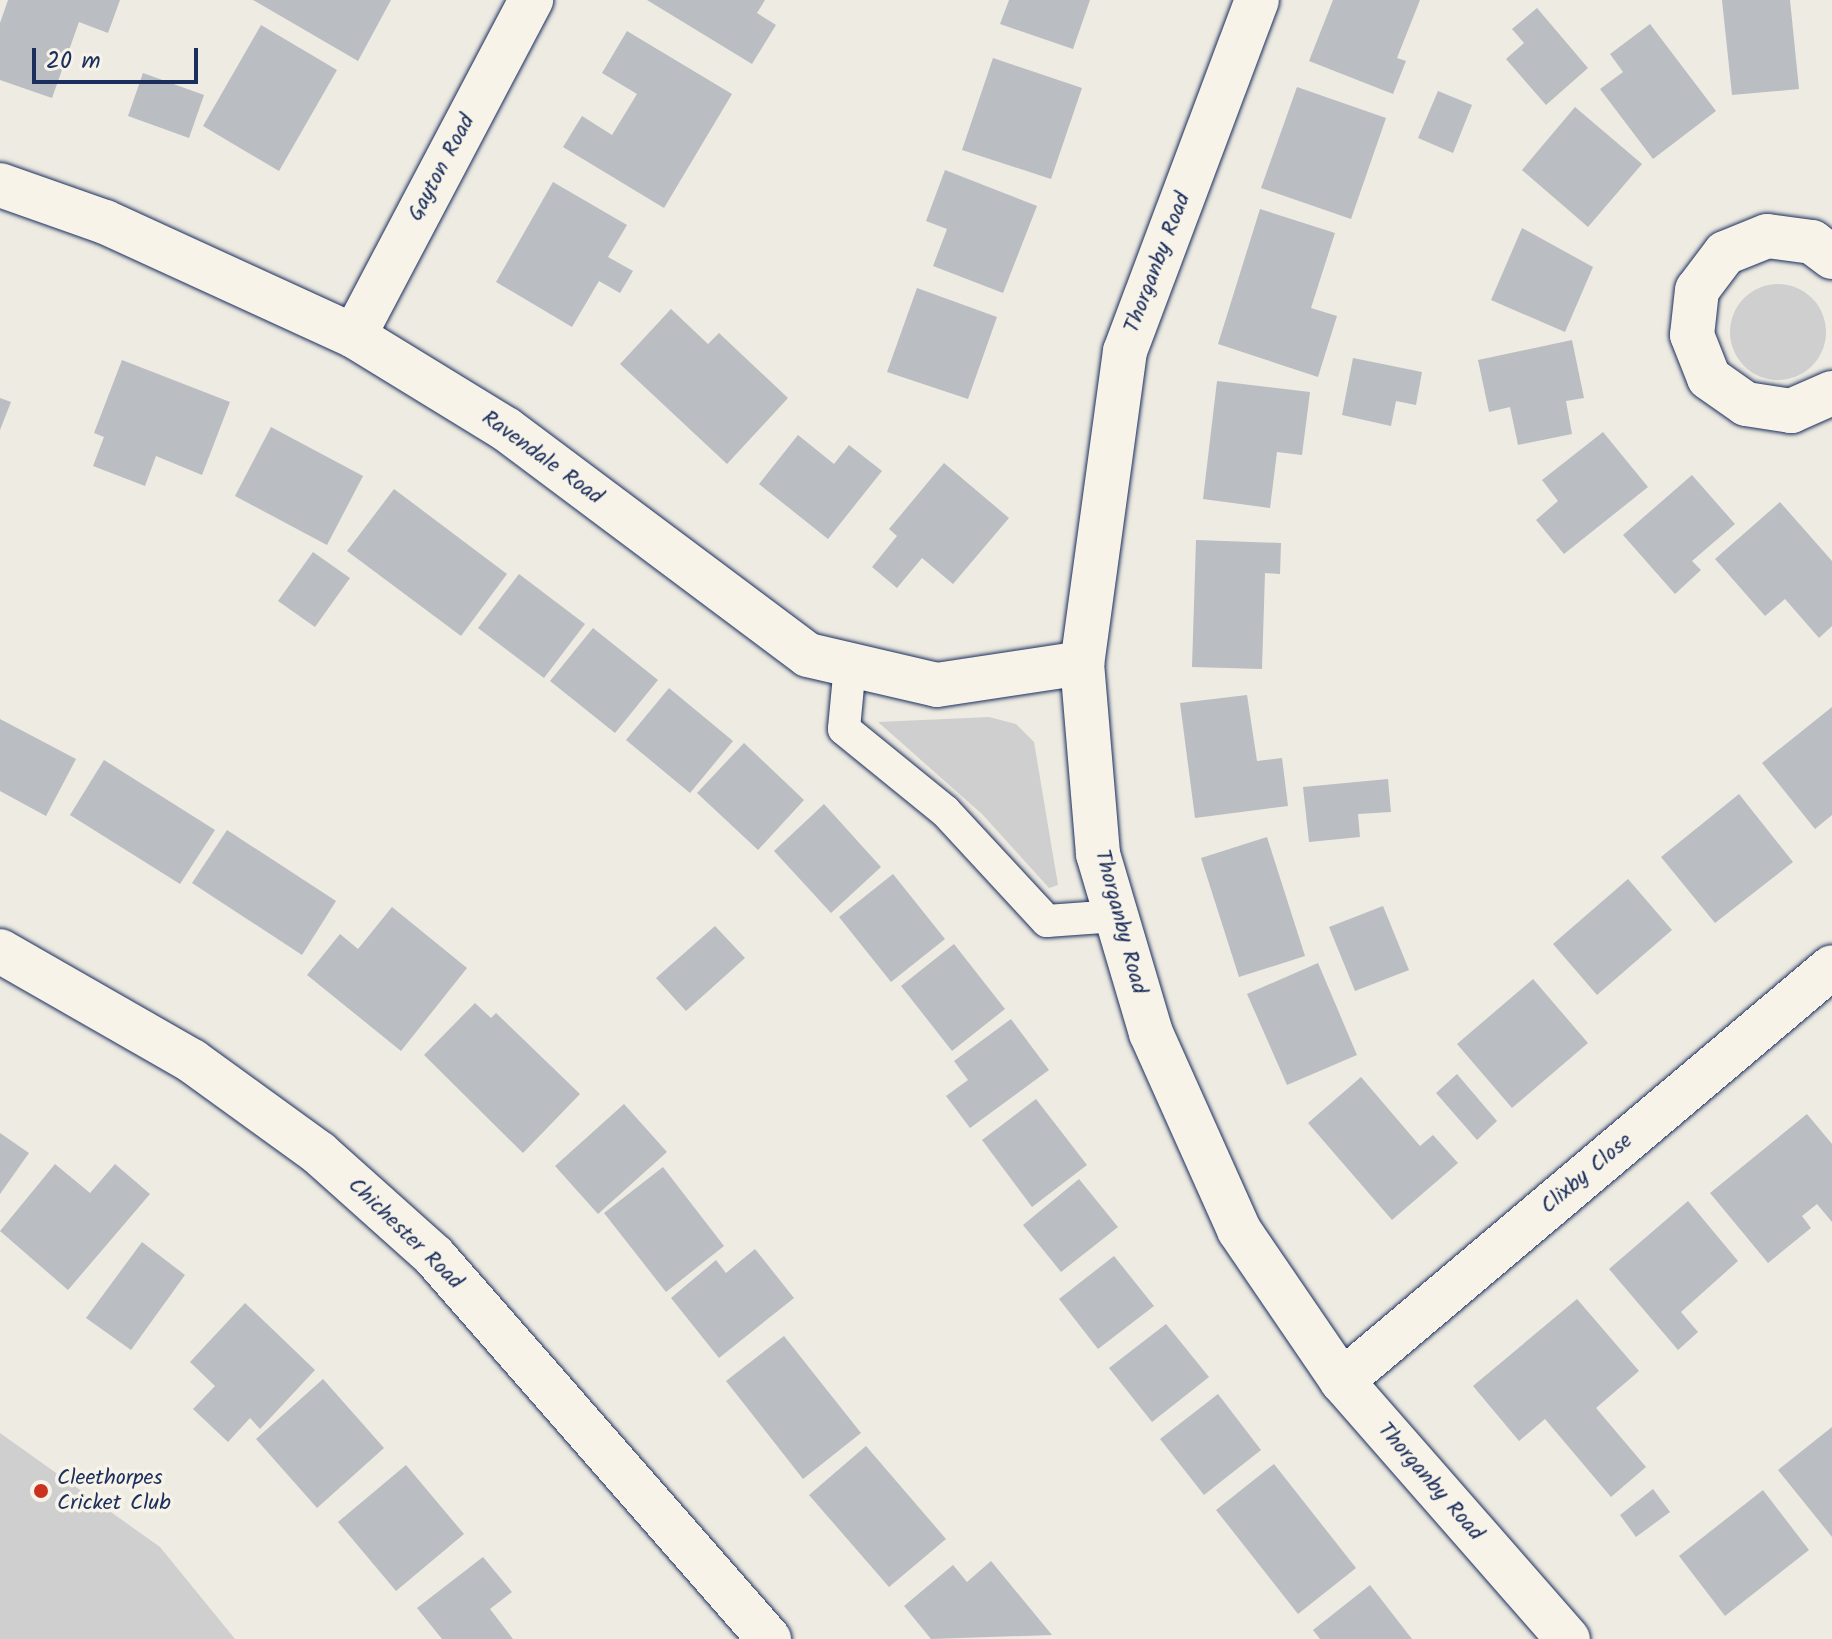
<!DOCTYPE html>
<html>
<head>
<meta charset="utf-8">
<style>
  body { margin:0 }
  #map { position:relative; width:1832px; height:1639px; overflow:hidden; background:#eeebe2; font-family:Kalam,sans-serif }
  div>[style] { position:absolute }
  .green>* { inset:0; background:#cfcfcf }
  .round { border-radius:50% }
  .building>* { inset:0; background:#babdc2 }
  .roads { filter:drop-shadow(0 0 2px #1b2f5e) drop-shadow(0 0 2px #1b2f5e) }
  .lane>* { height:32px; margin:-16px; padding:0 16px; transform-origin:16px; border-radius:16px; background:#f7f3e8 }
  .street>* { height:44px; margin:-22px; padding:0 22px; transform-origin:22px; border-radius:22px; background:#f7f3e8 }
  .dots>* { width:22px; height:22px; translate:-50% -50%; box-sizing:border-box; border:4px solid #f7f3e8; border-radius:50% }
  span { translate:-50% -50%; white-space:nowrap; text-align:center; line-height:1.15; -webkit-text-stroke:7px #f7f3e8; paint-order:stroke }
  .street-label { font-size:22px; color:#1b2f5e }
  .poi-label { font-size:22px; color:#1b2f5e }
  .left { translate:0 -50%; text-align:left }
  .scale { position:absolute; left:32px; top:48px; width:166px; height:36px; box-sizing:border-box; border:4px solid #1b2f5e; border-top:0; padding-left:10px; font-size:24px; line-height:28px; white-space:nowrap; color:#1b2f5e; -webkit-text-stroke:6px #f7f3e8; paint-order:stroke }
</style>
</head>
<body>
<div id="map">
  <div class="green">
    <i class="round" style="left:1730px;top:284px;width:96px;height:96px"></i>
    <i style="clip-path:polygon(989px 717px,1016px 724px,1034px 742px,1058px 885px,1049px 888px,982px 814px,878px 722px)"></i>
    <i style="clip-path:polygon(0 1433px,160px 1547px,235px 1639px,0 1639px)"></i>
  </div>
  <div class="building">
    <i style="clip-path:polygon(8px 0,120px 0,108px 33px,79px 22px,52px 98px,0 80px,0 23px)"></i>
    <i style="clip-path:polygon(253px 0,391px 0,358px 61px)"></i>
    <i style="clip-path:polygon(647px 0,765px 0,757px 13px,776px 25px,752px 64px)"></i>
    <i style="clip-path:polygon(1009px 0,1090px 0,1073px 49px,1000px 24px)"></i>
    <i style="clip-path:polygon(1333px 0,1420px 0,1397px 58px,1406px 61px,1393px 94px,1309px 61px)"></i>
    <i style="clip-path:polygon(1722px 0,1790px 0,1799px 89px,1732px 95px)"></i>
    <i style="clip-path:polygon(1537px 8px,1588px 68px,1546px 105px,1506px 59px,1524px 43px,1512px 29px)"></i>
    <i style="clip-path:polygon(1650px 24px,1716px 111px,1653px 159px,1600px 89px,1623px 72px,1610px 54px)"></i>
    <i style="clip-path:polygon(261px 25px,337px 70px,279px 171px,203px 126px)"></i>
    <i style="clip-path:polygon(627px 31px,732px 94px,664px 208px,563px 147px,582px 116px,612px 135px,637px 94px,602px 73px)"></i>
    <i style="clip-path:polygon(993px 58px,1082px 88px,1051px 179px,962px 150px)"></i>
    <i style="clip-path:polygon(143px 73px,204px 95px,189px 138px,128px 116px)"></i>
    <i style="clip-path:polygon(1297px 87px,1386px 118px,1351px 219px,1261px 188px)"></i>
    <i style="clip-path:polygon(1438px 91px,1472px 105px,1453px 153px,1418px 138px)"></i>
    <i style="clip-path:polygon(1575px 107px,1642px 164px,1588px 227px,1522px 170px)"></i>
    <i style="clip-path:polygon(945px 170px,1037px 206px,1003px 293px,933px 266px,947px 229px,926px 221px)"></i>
    <i style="clip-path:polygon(553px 182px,627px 225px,608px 257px,633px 271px,620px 293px,599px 281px,572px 327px,496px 282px)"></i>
    <i style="clip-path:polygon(1260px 209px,1335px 233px,1311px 308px,1337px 316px,1318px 377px,1218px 344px)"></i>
    <i style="clip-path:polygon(1522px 228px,1593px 267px,1565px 332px,1491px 300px)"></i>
    <i style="clip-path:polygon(917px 288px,997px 317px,968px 399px,887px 372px)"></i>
    <i style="clip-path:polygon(671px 309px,708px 344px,719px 333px,788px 398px,727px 464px,620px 364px)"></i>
    <i style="clip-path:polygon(1572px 340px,1584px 398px,1566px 401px,1572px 434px,1518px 445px,1510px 407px,1489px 412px,1478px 360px)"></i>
    <i style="clip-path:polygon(1353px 358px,1422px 372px,1416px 405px,1396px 401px,1391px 426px,1342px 415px)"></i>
    <i style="clip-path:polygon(122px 360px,230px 402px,202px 475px,156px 456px,145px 486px,93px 466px,104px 437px,94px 433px)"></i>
    <i style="clip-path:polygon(1217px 381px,1310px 392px,1302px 455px,1277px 452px,1270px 508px,1203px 499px)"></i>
    <i style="clip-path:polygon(0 398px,11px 402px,0 430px)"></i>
    <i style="clip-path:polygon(271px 427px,363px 476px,327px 545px,235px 496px)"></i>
    <i style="clip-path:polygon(1603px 432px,1648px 487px,1564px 554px,1536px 520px,1558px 501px,1542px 480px)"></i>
    <i style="clip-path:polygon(798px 435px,834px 464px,849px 445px,882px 471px,828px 539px,759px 484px)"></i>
    <i style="clip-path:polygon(944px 463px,1009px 518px,953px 584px,922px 558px,897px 588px,872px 567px,897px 536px,889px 529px)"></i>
    <i style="clip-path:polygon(1692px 475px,1735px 524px,1692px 561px,1701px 570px,1675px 594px,1623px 535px)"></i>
    <i style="clip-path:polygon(394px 489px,507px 574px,461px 636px,347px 551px)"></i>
    <i style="clip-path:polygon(1780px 502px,1832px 561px,1832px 626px,1819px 638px,1785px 599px,1765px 616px,1715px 559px)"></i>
    <i style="clip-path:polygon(1196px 540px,1281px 543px,1280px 574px,1265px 573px,1262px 669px,1192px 667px)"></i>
    <i style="clip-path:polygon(313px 552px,350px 578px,315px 627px,278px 601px)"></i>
    <i style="clip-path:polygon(519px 574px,585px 624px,544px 678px,478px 628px)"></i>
    <i style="clip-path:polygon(593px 628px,658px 680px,615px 733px,550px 681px)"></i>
    <i style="clip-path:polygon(669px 688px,733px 741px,690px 793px,626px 740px)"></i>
    <i style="clip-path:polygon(1247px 695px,1257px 761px,1282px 758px,1288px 806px,1195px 818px,1180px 703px)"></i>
    <i style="clip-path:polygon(1832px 707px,1832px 815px,1815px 829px,1762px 763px)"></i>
    <i style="clip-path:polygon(0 719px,76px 759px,46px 816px,0 791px)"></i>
    <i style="clip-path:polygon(744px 743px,804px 800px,758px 850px,697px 793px)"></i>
    <i style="clip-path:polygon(104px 760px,215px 830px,180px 884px,70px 815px)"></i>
    <i style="clip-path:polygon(1388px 779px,1391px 812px,1358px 814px,1360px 837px,1309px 842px,1303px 787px)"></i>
    <i style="clip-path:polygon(1739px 794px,1793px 862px,1715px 923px,1661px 857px)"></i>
    <i style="clip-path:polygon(824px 804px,881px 867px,831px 913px,774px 851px)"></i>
    <i style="clip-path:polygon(227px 830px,336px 901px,302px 955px,192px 883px)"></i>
    <i style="clip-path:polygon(1267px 837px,1305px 956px,1239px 977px,1201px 858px)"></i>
    <i style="clip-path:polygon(893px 874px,945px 939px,891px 982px,839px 917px)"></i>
    <i style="clip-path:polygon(1628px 879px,1672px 930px,1597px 995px,1553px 944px)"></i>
    <i style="clip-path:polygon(1383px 906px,1409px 970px,1355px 991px,1329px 927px)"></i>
    <i style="clip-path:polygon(392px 907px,467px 968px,401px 1051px,307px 975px,340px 934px,358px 949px)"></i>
    <i style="clip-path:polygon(715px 926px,745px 958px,686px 1011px,656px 978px)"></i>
    <i style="clip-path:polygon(954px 944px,1005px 1009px,952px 1051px,901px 986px)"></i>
    <i style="clip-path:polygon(1318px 963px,1357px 1055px,1287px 1085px,1247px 994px)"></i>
    <i style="clip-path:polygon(1533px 979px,1588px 1043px,1512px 1108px,1457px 1044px)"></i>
    <i style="clip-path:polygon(475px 1003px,491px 1018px,496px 1013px,580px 1094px,523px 1153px,424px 1055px)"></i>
    <i style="clip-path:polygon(1011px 1019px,1049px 1070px,970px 1128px,946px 1096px,968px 1080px,954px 1061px)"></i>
    <i style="clip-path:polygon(1457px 1074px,1497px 1121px,1477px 1140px,1436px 1093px)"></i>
    <i style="clip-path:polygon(1361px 1077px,1420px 1146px,1433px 1135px,1458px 1163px,1392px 1220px,1308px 1123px)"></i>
    <i style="clip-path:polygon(1036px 1099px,1087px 1165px,1032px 1207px,982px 1140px)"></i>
    <i style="clip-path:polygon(624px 1104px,667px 1152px,598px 1214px,555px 1166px)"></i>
    <i style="clip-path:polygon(1807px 1114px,1832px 1144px,1832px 1222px,1817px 1204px,1802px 1216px,1811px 1228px,1768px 1263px,1710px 1193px)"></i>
    <i style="clip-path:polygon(0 1133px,29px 1153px,0 1194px)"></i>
    <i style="clip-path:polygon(55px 1164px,90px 1193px,115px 1164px,150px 1194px,68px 1290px,0 1231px)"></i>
    <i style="clip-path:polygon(663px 1167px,724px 1246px,666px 1292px,604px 1213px)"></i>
    <i style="clip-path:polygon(1079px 1179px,1118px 1227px,1061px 1272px,1023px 1225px)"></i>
    <i style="clip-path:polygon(1688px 1201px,1738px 1261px,1681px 1312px,1698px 1332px,1678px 1350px,1609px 1269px)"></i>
    <i style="clip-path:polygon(142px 1242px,185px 1275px,131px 1350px,86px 1318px)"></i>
    <i style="clip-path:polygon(755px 1249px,794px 1298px,719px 1358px,671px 1298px,716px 1260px,726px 1273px)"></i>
    <i style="clip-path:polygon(1114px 1256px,1154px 1306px,1098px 1349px,1059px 1299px)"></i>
    <i style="clip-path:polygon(1577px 1299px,1639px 1371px,1596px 1408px,1646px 1467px,1611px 1497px,1545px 1419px,1519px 1441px,1473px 1386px)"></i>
    <i style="clip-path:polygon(245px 1303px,315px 1370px,260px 1429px,250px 1418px,228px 1442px,193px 1409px,215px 1386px,190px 1362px)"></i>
    <i style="clip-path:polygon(1166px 1324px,1209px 1377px,1152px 1422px,1109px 1368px)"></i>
    <i style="clip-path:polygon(784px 1336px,861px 1433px,803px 1479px,726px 1381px)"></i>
    <i style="clip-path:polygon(323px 1379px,384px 1448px,317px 1508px,256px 1439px)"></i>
    <i style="clip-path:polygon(1218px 1394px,1261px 1450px,1204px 1495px,1160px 1439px)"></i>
    <i style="clip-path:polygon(1832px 1427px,1832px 1537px,1778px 1470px)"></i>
    <i style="clip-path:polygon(866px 1446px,946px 1539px,889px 1587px,809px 1495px)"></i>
    <i style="clip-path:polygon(1274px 1464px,1356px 1568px,1298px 1614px,1216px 1510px)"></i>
    <i style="clip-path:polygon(406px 1465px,464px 1534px,396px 1591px,338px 1522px)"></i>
    <i style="clip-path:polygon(1653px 1489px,1670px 1512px,1636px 1537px,1620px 1515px)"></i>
    <i style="clip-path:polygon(1763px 1490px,1809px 1550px,1725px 1616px,1679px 1556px)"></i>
    <i style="clip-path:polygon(483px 1557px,512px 1592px,490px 1609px,513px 1639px,442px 1639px,417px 1608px)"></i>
    <i style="clip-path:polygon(991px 1561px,1052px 1635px,931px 1639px,904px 1606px,953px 1565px,967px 1582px)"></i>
    <i style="clip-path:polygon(1370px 1585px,1412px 1639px,1320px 1639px,1313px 1630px)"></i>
  </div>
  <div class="roads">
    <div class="lane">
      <i style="left:850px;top:665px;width:64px;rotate:95.4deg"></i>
      <i style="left:844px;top:729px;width:130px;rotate:39.1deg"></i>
      <i style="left:945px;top:811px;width:150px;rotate:47.2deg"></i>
      <i style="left:1047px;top:921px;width:69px;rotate:-4.1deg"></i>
    </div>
    <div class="street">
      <i style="left:1257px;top:0;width:375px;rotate:110.6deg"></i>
      <i style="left:1125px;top:351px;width:315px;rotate:97.8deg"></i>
      <i style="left:1082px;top:663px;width:192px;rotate:85.2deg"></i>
      <i style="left:1098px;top:854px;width:187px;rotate:73.5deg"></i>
      <i style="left:1151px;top:1033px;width:216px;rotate:65.9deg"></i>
      <i style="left:1239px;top:1230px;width:183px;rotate:55.7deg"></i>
      <i style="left:1342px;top:1381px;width:343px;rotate:48.8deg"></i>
      <i style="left:0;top:185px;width:111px;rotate:19.4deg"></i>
      <i style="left:105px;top:222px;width:274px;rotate:24.6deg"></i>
      <i style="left:354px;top:336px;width:178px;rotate:31.5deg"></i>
      <i style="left:506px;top:429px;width:377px;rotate:36.8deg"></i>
      <i style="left:808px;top:655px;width:132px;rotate:13.1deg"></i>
      <i style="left:937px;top:685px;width:147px;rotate:-8.6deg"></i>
      <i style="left:1832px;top:257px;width:25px;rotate:-143deg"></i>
      <i style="left:1812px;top:242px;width:45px;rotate:-172.4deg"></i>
      <i style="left:1767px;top:236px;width:45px;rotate:158deg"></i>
      <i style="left:1725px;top:253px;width:46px;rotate:127.1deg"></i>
      <i style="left:1697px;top:290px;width:45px;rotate:96.3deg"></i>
      <i style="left:1692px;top:335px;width:46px;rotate:68.4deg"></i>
      <i style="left:1709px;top:378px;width:45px;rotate:35.1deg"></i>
      <i style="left:1746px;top:404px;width:46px;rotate:8.8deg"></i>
      <i style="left:1791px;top:411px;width:45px;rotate:-23.7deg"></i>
      <i style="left:354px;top:336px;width:380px;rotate:-62.2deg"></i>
      <i style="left:0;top:951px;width:221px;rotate:29.8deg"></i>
      <i style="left:192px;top:1061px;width:157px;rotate:35.9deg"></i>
      <i style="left:319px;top:1153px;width:154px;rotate:41.8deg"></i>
      <i style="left:434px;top:1256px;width:509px;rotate:48.82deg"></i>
      <i style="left:1342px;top:1381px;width:641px;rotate:-40.19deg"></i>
    </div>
  </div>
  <div class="dots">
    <i style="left:41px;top:1491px;background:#c8321e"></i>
  </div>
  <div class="street-label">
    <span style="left:442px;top:168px;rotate:-62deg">Gayton Road</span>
    <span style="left:1158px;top:263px;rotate:-69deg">Thorganby Road</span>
    <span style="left:542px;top:458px;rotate:36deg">Ravendale Road</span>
    <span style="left:1120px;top:922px;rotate:75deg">Thorganby Road</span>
    <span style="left:1587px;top:1174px;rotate:-40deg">Clixby Close</span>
    <span style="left:405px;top:1234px;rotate:44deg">Chichester Road</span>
    <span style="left:1430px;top:1482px;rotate:49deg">Thorganby Road</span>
  </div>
  <div class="poi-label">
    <span class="left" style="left:57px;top:1491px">Cleethorpes<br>Cricket Club</span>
  </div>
  <div class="scale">20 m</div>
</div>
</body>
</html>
